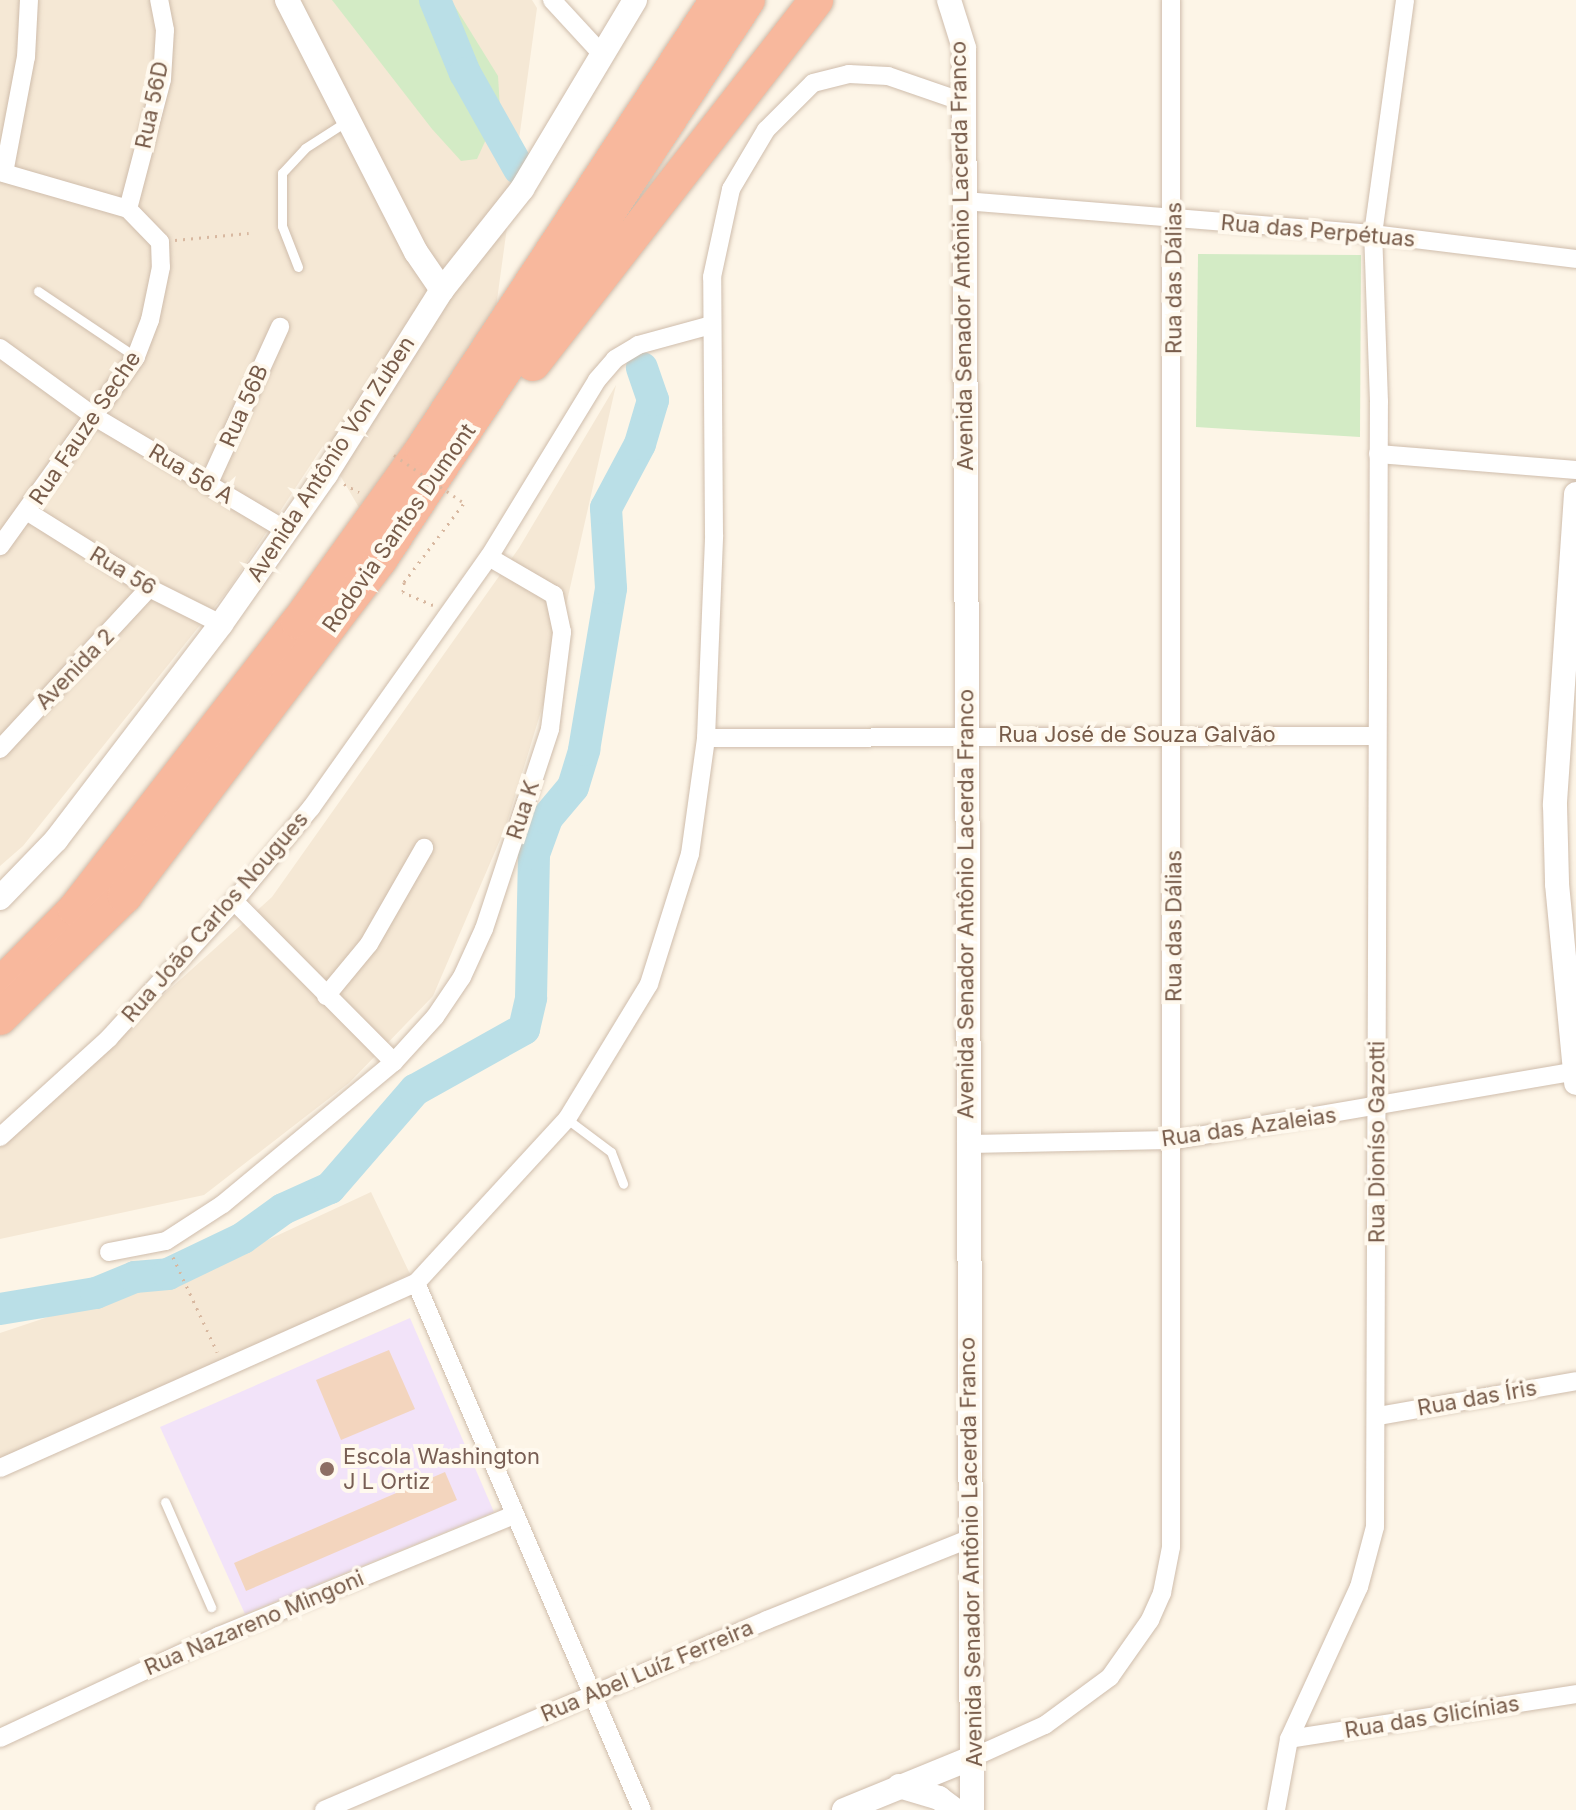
<!DOCTYPE html>
<html>
<head>
<meta charset="utf-8">
<style>
  body { margin:0 }
  #map { position:relative; width:1576px; height:1810px; overflow:hidden; background:#fdf5e7; font-family:Inter,sans-serif }
  div>[style] { position:absolute }
  .residential>* { inset:0; background:#f5e8d5 }
  .education>* { inset:0; background:#f2e3f9 }
  .green>* { inset:0; background:#d3ebc5 }
  .river>* { height:32px; margin:-16px; padding:0 16px; transform-origin:16px; border-radius:16px; background:#badfe7 }
  .building>* { inset:0; background:#f3d5be }
  .path>* { height:3px; margin-top:-1.5px; transform-origin:0; background:repeating-linear-gradient(90deg,#d8b8a0 0 2px,transparent 0 8px) }
  .roads { filter:drop-shadow(0 0 2px #cfbdac) drop-shadow(0 0 2px #cfbdac) }
  .service>* { height:9px; margin:-4.5px; padding:0 4.5px; transform-origin:4.5px; border-radius:4.5px; background:#fff }
  .minor>* { height:18px; margin:-9px; padding:0 9px; transform-origin:9px; border-radius:9px; background:#fff }
  .tertiary>* { height:24px; margin:-12px; padding:0 12px; transform-origin:12px; border-radius:12px; background:#fff }
  .motorway>* { height:34px; margin:-17px; padding:0 17px; transform-origin:17px; border-radius:17px; background:#f8b89d }
  .path-bridge>* { height:3px; margin-top:-1.5px; transform-origin:0; background:repeating-linear-gradient(90deg,#d8b8a0 0 2px,transparent 0 8px) }
  .dots>* { width:22px; height:22px; translate:-50% -50%; box-sizing:border-box; border:4px solid #fff9ee; border-radius:50% }
  span { translate:-50% -50%; white-space:nowrap; text-align:center; line-height:1.15; -webkit-text-stroke:8px #fff9ee; paint-order:stroke }
  .street-label { font-size:22px; color:#785c4a }
  .education-label { font-size:22px; color:#785e54 }
  .left { translate:0 -50%; text-align:left }
</style>
</head>
<body>
<div id="map">
  <div class="residential">
    <i style="clip-path:polygon(0 0,532px 0,537px 8px,491px 344px,368px 523px,323px 446px,229px 589px,23px 846px,0 866px)"></i>
    <i style="clip-path:polygon(616px 385px,545px 698px,506px 826px,433px 996px,349px 1083px,204px 1195px,0 1239px,0 1142px,272px 897px,519px 548px)"></i>
    <i style="clip-path:polygon(371px 1192px,410px 1274px,0 1469px,0 1333px,237px 1254px)"></i>
  </div>
  <div class="education">
    <i style="clip-path:polygon(410px 1318px,494px 1512px,245px 1614px,160px 1427px)"></i>
  </div>
  <div class="green">
    <i style="clip-path:polygon(332px 0,451px 0,498px 76px,500px 109px,477px 159px,461px 161px,432px 129px)"></i>
    <i style="clip-path:polygon(1198px 254px,1361px 255px,1360px 437px,1196px 427px)"></i>
  </div>
  <div class="river">
    <i style="left:435px;top:0;width:79px;rotate:67.7deg"></i>
    <i style="left:465px;top:73px;width:110px;rotate:60.6deg"></i>
    <i style="left:0;top:1309px;width:97px;rotate:-9.5deg"></i>
    <i style="left:96px;top:1293px;width:42px;rotate:-22.3deg"></i>
    <i style="left:135px;top:1277px;width:33px;rotate:-5deg"></i>
    <i style="left:168px;top:1274px;width:83px;rotate:-25.6deg"></i>
    <i style="left:243px;top:1238px;width:49px;rotate:-35.9deg"></i>
    <i style="left:283px;top:1209px;width:51px;rotate:-24.1deg"></i>
    <i style="left:330px;top:1188px;width:130px;rotate:-49.1deg"></i>
    <i style="left:415px;top:1090px;width:125px;rotate:-29.2deg"></i>
    <i style="left:524px;top:1029px;width:32px;rotate:-77deg"></i>
    <i style="left:531px;top:998px;width:144px;rotate:-88.8deg"></i>
    <i style="left:534px;top:854px;width:38px;rotate:-70deg"></i>
    <i style="left:547px;top:818px;width:40px;rotate:-50deg"></i>
    <i style="left:573px;top:787px;width:39px;rotate:-73deg"></i>
    <i style="left:584px;top:750px;width:164px;rotate:-80.5deg"></i>
    <i style="left:611px;top:588px;width:80px;rotate:-93.6deg"></i>
    <i style="left:606px;top:508px;width:72px;rotate:-62deg"></i>
    <i style="left:640px;top:444px;width:46px;rotate:-73.5deg"></i>
    <i style="left:653px;top:400px;width:34px;rotate:-109deg"></i>
  </div>
  <div class="building">
    <i style="clip-path:polygon(389px 1350px,415px 1409px,341px 1440px,316px 1380px)"></i>
    <i style="clip-path:polygon(445px 1472px,457px 1500px,246px 1591px,234px 1563px)"></i>
  </div>
  <div class="path">
    <i style="left:175px;top:240px;width:74px;rotate:-5.4deg"></i>
    <i style="left:344px;top:484px;width:17px;rotate:28deg"></i>
    <i style="left:433px;top:605px;width:33px;rotate:-157deg"></i>
    <i style="left:403px;top:592px;width:10px;rotate:-84deg"></i>
    <i style="left:404px;top:582px;width:99px;rotate:-52.8deg"></i>
    <i style="left:173px;top:1257px;width:105px;rotate:65.1deg"></i>
  </div>
  <div class="roads">
    <div class="service">
      <i style="left:298px;top:267px;width:44px;rotate:-111.3deg"></i>
      <i style="left:282px;top:226px;width:53px;rotate:-90deg"></i>
      <i style="left:282px;top:173px;width:34px;rotate:-47deg"></i>
      <i style="left:305px;top:148px;width:50px;rotate:-32.7deg"></i>
      <i style="left:38px;top:291px;width:118px;rotate:34deg"></i>
      <i style="left:567px;top:1119px;width:55px;rotate:36.9deg"></i>
      <i style="left:611px;top:1152px;width:34px;rotate:69deg"></i>
      <i style="left:165px;top:1502px;width:115px;rotate:66.3deg"></i>
    </div>
    <div class="minor">
      <i style="left:552px;top:0;width:71px;rotate:47.3deg"></i>
      <i style="left:0;top:172px;width:133px;rotate:16.1deg"></i>
      <i style="left:128px;top:209px;width:46px;rotate:45.9deg"></i>
      <i style="left:160px;top:242px;width:25px;rotate:88deg"></i>
      <i style="left:161px;top:267px;width:54px;rotate:101.7deg"></i>
      <i style="left:150px;top:320px;width:40px;rotate:111deg"></i>
      <i style="left:136px;top:357px;width:233px;rotate:125.7deg"></i>
      <i style="left:4px;top:173px;width:118px;rotate:-79.3deg"></i>
      <i style="left:26px;top:57px;width:57px;rotate:-87deg"></i>
      <i style="left:964px;top:201px;width:410px;rotate:4.6deg"></i>
      <i style="left:1373px;top:234px;width:205px;rotate:7deg"></i>
      <i style="left:128px;top:209px;width:134px;rotate:-75.3deg"></i>
      <i style="left:162px;top:79px;width:49px;rotate:-86.5deg"></i>
      <i style="left:165px;top:30px;width:31px;rotate:-101deg"></i>
      <i style="left:0;top:348px;width:117px;rotate:36deg"></i>
      <i style="left:95px;top:417px;width:223px;rotate:30.7deg"></i>
      <i style="left:1378px;top:454px;width:199px;rotate:4.6deg"></i>
      <i style="left:208px;top:485px;width:174px;rotate:-65.5deg"></i>
      <i style="left:28px;top:512px;width:143px;rotate:32.1deg"></i>
      <i style="left:149px;top:588px;width:80px;rotate:26.6deg"></i>
      <i style="left:706px;top:738px;width:670px;rotate:-0.17deg"></i>
      <i style="left:0;top:749px;width:219px;rotate:-47.2deg"></i>
      <i style="left:234px;top:901px;width:227px;rotate:45.2deg"></i>
      <i style="left:326px;top:996px;width:67px;rotate:-50.4deg"></i>
      <i style="left:369px;top:944px;width:111px;rotate:-60.2deg"></i>
      <i style="left:0;top:1137px;width:147px;rotate:-42.2deg"></i>
      <i style="left:109px;top:1038px;width:185px;rotate:-47.6deg"></i>
      <i style="left:234px;top:901px;width:121px;rotate:-50.4deg"></i>
      <i style="left:311px;top:808px;width:308px;rotate:-54.7deg"></i>
      <i style="left:489px;top:557px;width:207px;rotate:-58.6deg"></i>
      <i style="left:597px;top:380px;width:28px;rotate:-49deg"></i>
      <i style="left:615px;top:359px;width:27px;rotate:-31deg"></i>
      <i style="left:638px;top:345px;width:76px;rotate:-15.3deg"></i>
      <i style="left:966px;top:1144px;width:208px;rotate:-1.1deg"></i>
      <i style="left:1174px;top:1140px;width:408px;rotate:-9.7deg"></i>
      <i style="left:109px;top:1252px;width:58px;rotate:-10.9deg"></i>
      <i style="left:166px;top:1241px;width:68px;rotate:-33deg"></i>
      <i style="left:223px;top:1204px;width:222px;rotate:-39.7deg"></i>
      <i style="left:394px;top:1062px;width:61px;rotate:-47.7deg"></i>
      <i style="left:435px;top:1017px;width:48px;rotate:-56deg"></i>
      <i style="left:462px;top:977px;width:53px;rotate:-65.4deg"></i>
      <i style="left:484px;top:929px;width:211px;rotate:-71.7deg"></i>
      <i style="left:550px;top:729px;width:98px;rotate:-82.9deg"></i>
      <i style="left:562px;top:632px;width:38px;rotate:-102deg"></i>
      <i style="left:554px;top:595px;width:75px;rotate:-149.7deg"></i>
      <i style="left:416px;top:1283px;width:573px;rotate:66.79deg"></i>
      <i style="left:1378px;top:1416px;width:201px;rotate:-10deg"></i>
      <i style="left:0;top:1468px;width:455px;rotate:-24deg"></i>
      <i style="left:416px;top:1283px;width:223px;rotate:-47.4deg"></i>
      <i style="left:567px;top:1119px;width:158px;rotate:-58.7deg"></i>
      <i style="left:649px;top:984px;width:136px;rotate:-72.5deg"></i>
      <i style="left:690px;top:854px;width:117px;rotate:-82.1deg"></i>
      <i style="left:706px;top:738px;width:203px;rotate:-87.7deg"></i>
      <i style="left:714px;top:535px;width:258px;rotate:-90.4deg"></i>
      <i style="left:712px;top:277px;width:90px;rotate:-77.8deg"></i>
      <i style="left:731px;top:189px;width:69px;rotate:-59.3deg"></i>
      <i style="left:766px;top:130px;width:66px;rotate:-45deg"></i>
      <i style="left:813px;top:83px;width:37px;rotate:-14deg"></i>
      <i style="left:849px;top:74px;width:39px;rotate:3deg"></i>
      <i style="left:888px;top:76px;width:79px;rotate:19.1deg"></i>
      <i style="left:0;top:1738px;width:242px;rotate:-25deg"></i>
      <i style="left:219px;top:1636px;width:316px;rotate:-22.3deg"></i>
      <i style="left:1289px;top:1739px;width:291px;rotate:-8.9deg"></i>
      <i style="left:974px;top:1757px;width:78px;rotate:-24.3deg"></i>
      <i style="left:1045px;top:1725px;width:81px;rotate:-36.4deg"></i>
      <i style="left:1110px;top:1677px;width:70px;rotate:-54.9deg"></i>
      <i style="left:1150px;top:1620px;width:30px;rotate:-66deg"></i>
      <i style="left:1162px;top:1593px;width:47px;rotate:-78.9deg"></i>
      <i style="left:1171px;top:1547px;width:1547px;rotate:-90deg"></i>
      <i style="left:324px;top:1810px;width:482px;rotate:-23.2deg"></i>
      <i style="left:767px;top:1620px;width:220px;rotate:-21.9deg"></i>
      <i style="left:1276px;top:1810px;width:72px;rotate:-79.6deg"></i>
      <i style="left:1289px;top:1739px;width:167px;rotate:-65.3deg"></i>
      <i style="left:1359px;top:1587px;width:62px;rotate:-75.1deg"></i>
      <i style="left:1375px;top:1527px;width:1125px;rotate:-89.8deg"></i>
      <i style="left:1379px;top:402px;width:168px;rotate:-92deg"></i>
      <i style="left:1373px;top:234px;width:236px;rotate:-82.2deg"></i>
    </div>
    <div class="tertiary">
      <i style="left:287px;top:0;width:283px;rotate:62.9deg"></i>
      <i style="left:416px;top:252px;width:46px;rotate:55.6deg"></i>
      <i style="left:949px;top:0;width:50px;rotate:72.6deg"></i>
      <i style="left:964px;top:48px;width:1762px;rotate:89.74deg"></i>
      <i style="left:1576px;top:494px;width:312px;rotate:93.9deg"></i>
      <i style="left:1555px;top:805px;width:79px;rotate:88.5deg"></i>
      <i style="left:1557px;top:884px;width:200px;rotate:84.5deg"></i>
      <i style="left:0;top:898px;width:81px;rotate:-46deg"></i>
      <i style="left:56px;top:840px;width:272px;rotate:-52.6deg"></i>
      <i style="left:221px;top:624px;width:183px;rotate:-55deg"></i>
      <i style="left:326px;top:474px;width:218px;rotate:-57.8deg"></i>
      <i style="left:442px;top:290px;width:129px;rotate:-51.6deg"></i>
      <i style="left:522px;top:189px;width:220px;rotate:-59.1deg"></i>
      <i style="left:899px;top:1786px;width:42px;rotate:16.7deg"></i>
      <i style="left:939px;top:1798px;width:20px;rotate:37deg"></i>
      <i style="left:844px;top:1810px;width:140px;rotate:-22.2deg"></i>
    </div>
    <div class="motorway">
      <i style="left:533px;top:364px;width:461px;rotate:-52.1deg"></i>
      <i style="left:0;top:985px;width:107px;rotate:-45.4deg"></i>
      <i style="left:75px;top:909px;width:363px;rotate:-52.2deg"></i>
      <i style="left:298px;top:622px;width:214px;rotate:-54.3deg"></i>
      <i style="left:423px;top:448px;width:536px;rotate:-56.73deg"></i>
      <i style="left:0;top:1018px;width:175px;rotate:-44.3deg"></i>
      <i style="left:125px;top:896px;width:422px;rotate:-52.8deg"></i>
      <i style="left:380px;top:560px;width:670px;rotate:-56.69deg"></i>
    </div>
  </div>
  <div class="path-bridge">
    <i style="left:394px;top:455px;width:85px;rotate:34.4deg"></i>
  </div>
  <div class="dots">
    <i style="left:327px;top:1469px;background:#8d6e63"></i>
  </div>
  <div class="street-label">
    <span style="left:152px;top:105px;rotate:-78deg">Rua 56D</span>
    <span style="left:1318px;top:231px;rotate:5deg">Rua das Perpétuas</span>
    <span style="left:962px;top:256px;rotate:-91deg">Avenida Senador Antônio Lacerda Franco</span>
    <span style="left:1174px;top:278px;rotate:-90deg">Rua das Dálias</span>
    <span style="left:244px;top:406px;rotate:-66deg">Rua 56B</span>
    <span style="left:85px;top:428px;rotate:-56deg">Rua Fauze Seche</span>
    <span style="left:331px;top:459px;rotate:-57deg">Avenida Antônio Von Zuben</span>
    <span style="left:191px;top:474px;rotate:31deg">Rua 56 A</span>
    <span style="left:399px;top:528px;rotate:-55deg">Rodovia Santos Dumont</span>
    <span style="left:123px;top:571px;rotate:31deg">Rua 56</span>
    <span style="left:75px;top:669px;rotate:-46deg">Avenida 2</span>
    <span style="left:1137px;top:735px">Rua José de Souza Galvão</span>
    <span style="left:523px;top:810px;rotate:-72deg">Rua K</span>
    <span style="left:966px;top:904px;rotate:-90deg">Avenida Senador Antônio Lacerda Franco</span>
    <span style="left:215px;top:917px;rotate:-49deg">Rua João Carlos Nougues</span>
    <span style="left:1174px;top:926px;rotate:-90deg">Rua das Dálias</span>
    <span style="left:1249px;top:1127px;rotate:-8deg">Rua das Azaleias</span>
    <span style="left:1377px;top:1142px;rotate:-90deg">Rua Dioníso Gazotti</span>
    <span style="left:1477px;top:1398px;rotate:-10deg">Rua das Íris</span>
    <span style="left:971px;top:1552px;rotate:-91deg">Avenida Senador Antônio Lacerda Franco</span>
    <span style="left:254px;top:1623px;rotate:-23deg">Rua Nazareno Mingoni</span>
    <span style="left:647px;top:1671px;rotate:-23deg">Rua Abel Luíz Ferreira</span>
    <span style="left:1432px;top:1717px;rotate:-9deg">Rua das Glicínias</span>
  </div>
  <div class="education-label">
    <span class="left" style="left:343px;top:1469px">Escola Washington<br>J L Ortiz</span>
  </div>
</div>
</body>
</html>
